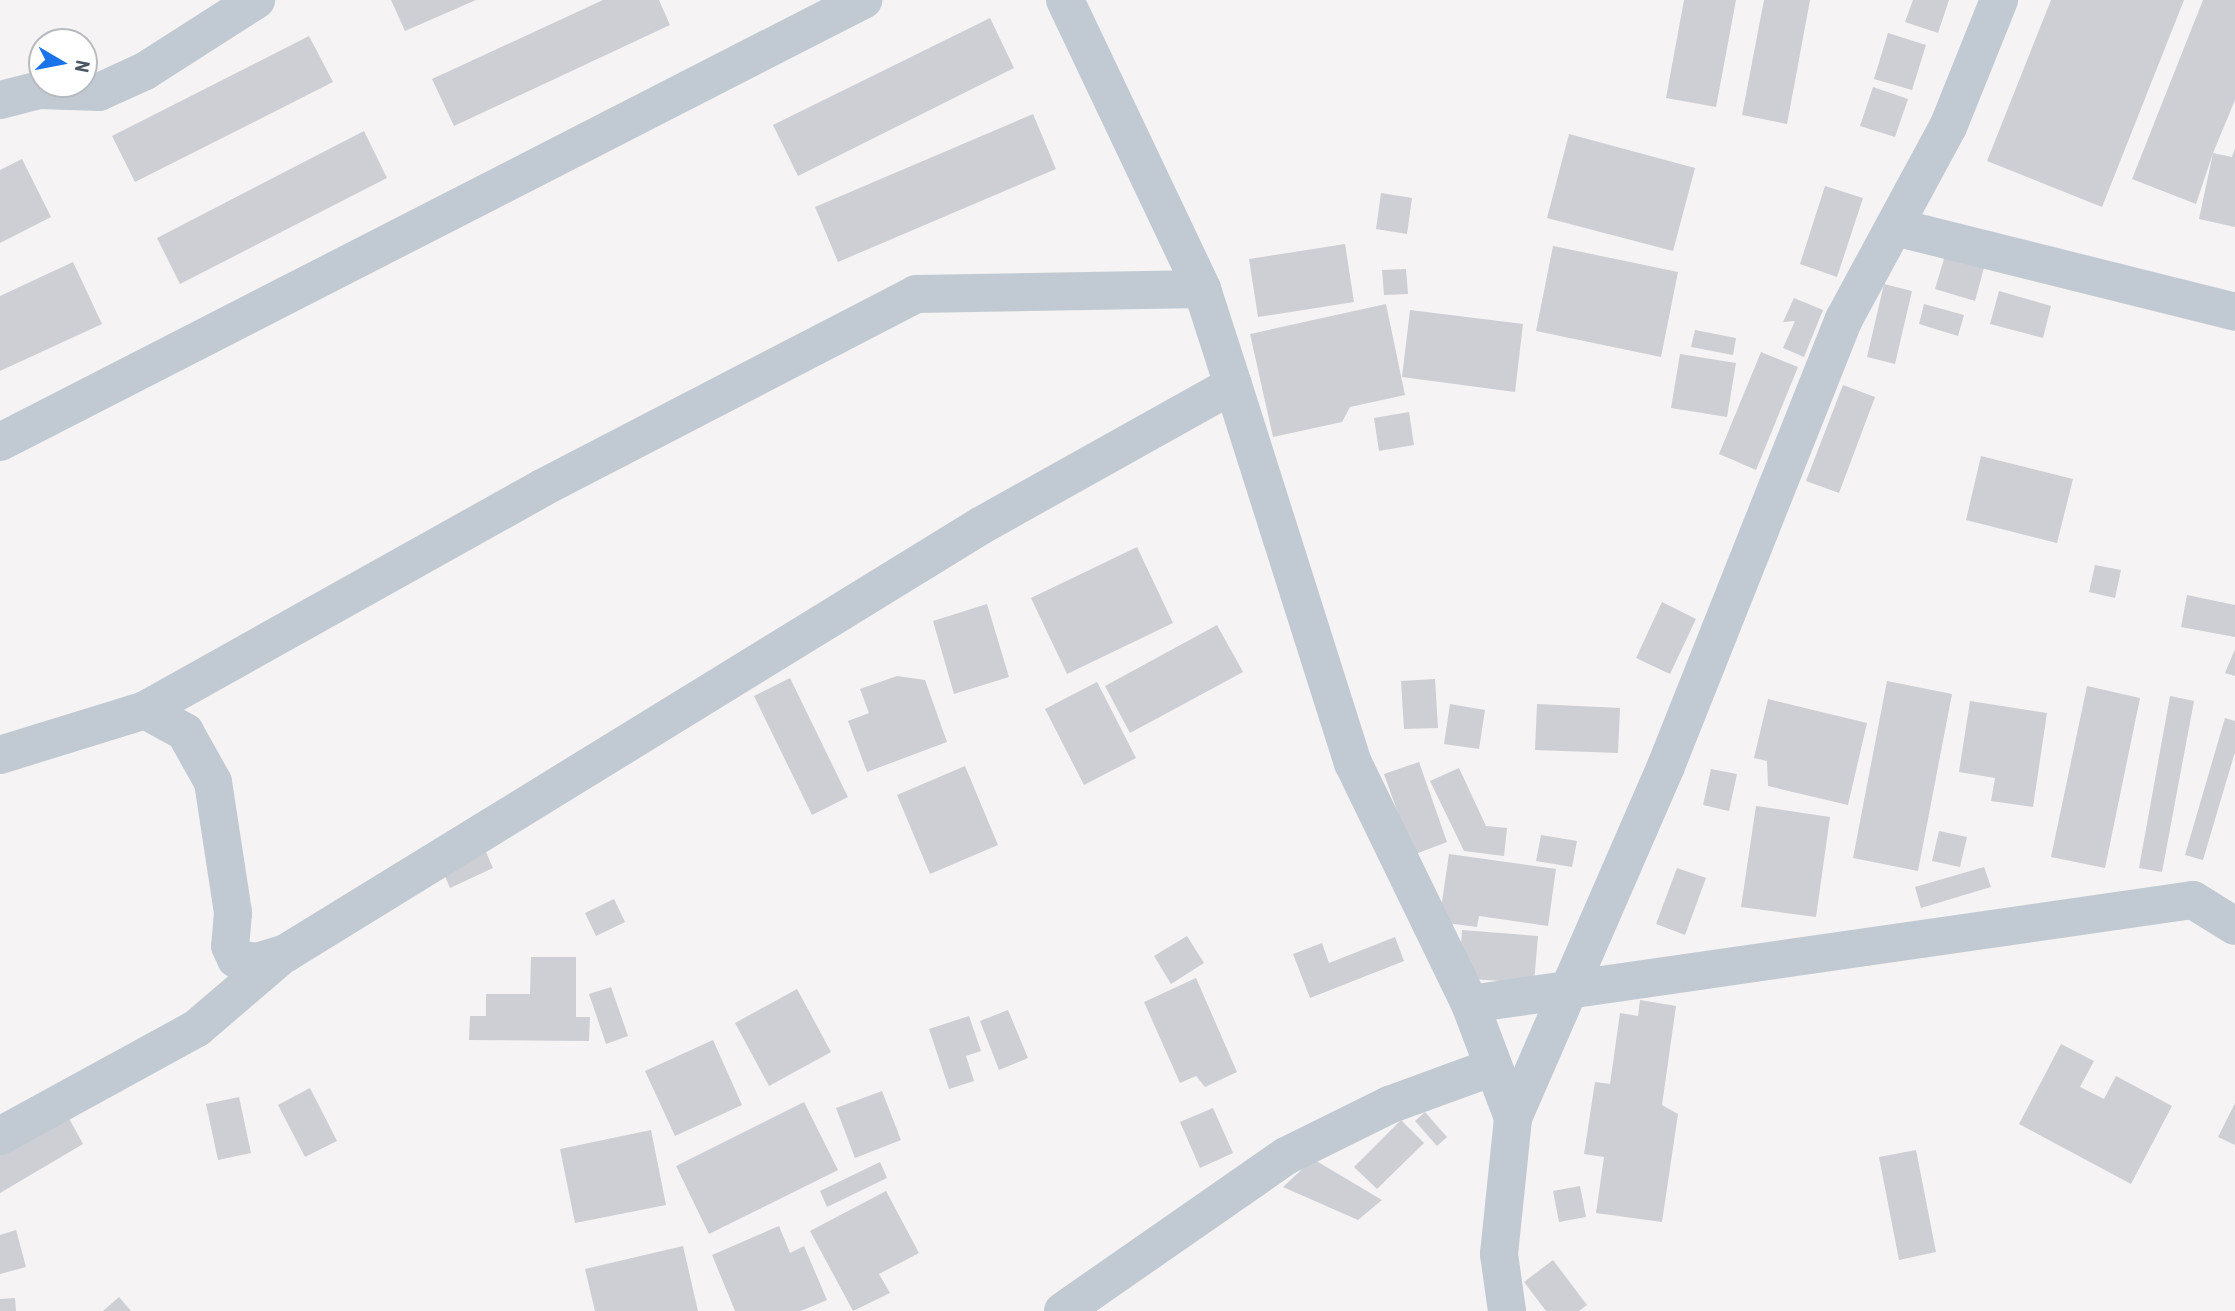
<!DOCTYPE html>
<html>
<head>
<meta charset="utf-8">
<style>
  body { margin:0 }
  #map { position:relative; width:2235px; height:1311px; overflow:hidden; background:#f5f3f3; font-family:"Roboto Condensed",sans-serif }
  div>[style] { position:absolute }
  .building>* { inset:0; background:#cdcfd5 }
  .street>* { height:38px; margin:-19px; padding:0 19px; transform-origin:19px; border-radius:19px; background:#c1cad2 }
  span { translate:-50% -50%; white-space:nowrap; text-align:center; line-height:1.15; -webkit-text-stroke:6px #fff; paint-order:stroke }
  .north { position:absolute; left:28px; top:28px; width:70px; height:70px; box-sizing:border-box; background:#fff; border:2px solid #b7bbc0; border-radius:50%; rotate:100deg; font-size:19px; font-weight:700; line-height:28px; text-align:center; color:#4a5661 }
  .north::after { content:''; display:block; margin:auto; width:24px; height:32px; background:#1a73e8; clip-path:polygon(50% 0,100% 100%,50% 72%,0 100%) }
</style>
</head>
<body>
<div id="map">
  <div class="building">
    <i style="clip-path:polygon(391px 0,476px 0,405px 31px)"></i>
    <i style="clip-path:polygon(603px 0,659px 0,670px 25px,454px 126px,432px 79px)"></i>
    <i style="clip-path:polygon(1684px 0,1736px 0,1716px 107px,1666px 98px)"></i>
    <i style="clip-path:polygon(1764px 0,1810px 0,1787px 124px,1742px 115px)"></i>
    <i style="clip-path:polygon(1913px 0,1949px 0,1938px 33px,1905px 22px)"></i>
    <i style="clip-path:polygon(2051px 0,2184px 0,2102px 207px,1987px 161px)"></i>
    <i style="clip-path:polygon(2203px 0,2235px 0,2235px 100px,2213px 153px,2232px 157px,2235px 148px,2235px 227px,2199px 219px,2213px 153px,2196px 204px,2132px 179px)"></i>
    <i style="clip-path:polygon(990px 18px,1014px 68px,798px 176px,773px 125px)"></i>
    <i style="clip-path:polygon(1888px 33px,1926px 45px,1912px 90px,1874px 79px)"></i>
    <i style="clip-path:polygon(309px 36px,333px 82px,135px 182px,112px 136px)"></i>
    <i style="clip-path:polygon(1873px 87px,1908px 99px,1895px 137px,1860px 126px)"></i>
    <i style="clip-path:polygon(1033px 114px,1056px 169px,838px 262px,815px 207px)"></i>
    <i style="clip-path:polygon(364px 131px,387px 178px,180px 284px,157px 238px)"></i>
    <i style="clip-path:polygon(1569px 134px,1695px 168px,1673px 251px,1547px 218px)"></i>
    <i style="clip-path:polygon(22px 159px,51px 217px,0 243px,0 170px)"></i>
    <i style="clip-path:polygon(1825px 186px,1863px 198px,1837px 277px,1800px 264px)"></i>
    <i style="clip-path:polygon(1381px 193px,1412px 198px,1407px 234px,1376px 229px)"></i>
    <i style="clip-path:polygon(1345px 244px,1354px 302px,1258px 317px,1249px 259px)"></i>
    <i style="clip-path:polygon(1553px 246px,1678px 272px,1661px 357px,1536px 331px)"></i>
    <i style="clip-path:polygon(1946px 252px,1985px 264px,1975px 301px,1935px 289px)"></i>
    <i style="clip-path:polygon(73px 262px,102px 324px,0 371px,0 296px)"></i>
    <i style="clip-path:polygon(1406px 269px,1408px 294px,1384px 295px,1382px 270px)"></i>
    <i style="clip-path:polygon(1884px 284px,1912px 291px,1895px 364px,1867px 357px)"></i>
    <i style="clip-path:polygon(1999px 291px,2051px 306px,2043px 338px,1990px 324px)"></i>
    <i style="clip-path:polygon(1794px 298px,1823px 310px,1804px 357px,1783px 348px,1795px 321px,1783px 322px)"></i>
    <i style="clip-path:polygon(1386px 304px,1405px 395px,1350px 407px,1342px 422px,1273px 437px,1250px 334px)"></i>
    <i style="clip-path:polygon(1924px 304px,1964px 315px,1958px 336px,1919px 324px)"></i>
    <i style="clip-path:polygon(1410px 310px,1523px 324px,1515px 392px,1402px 377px)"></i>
    <i style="clip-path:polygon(1695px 330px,1736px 338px,1733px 355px,1691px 347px)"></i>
    <i style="clip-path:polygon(1761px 352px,1798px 367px,1756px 470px,1719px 454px)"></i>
    <i style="clip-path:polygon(1680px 354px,1736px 363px,1727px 417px,1671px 408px)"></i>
    <i style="clip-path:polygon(1843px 385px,1875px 397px,1839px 493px,1806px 481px)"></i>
    <i style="clip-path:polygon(1409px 412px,1414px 445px,1379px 451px,1374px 418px)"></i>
    <i style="clip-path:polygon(1981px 456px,2073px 479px,2057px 543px,1966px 520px)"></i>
    <i style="clip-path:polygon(1137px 547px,1173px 623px,1067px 674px,1031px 598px)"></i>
    <i style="clip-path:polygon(2095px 565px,2121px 570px,2115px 598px,2089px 592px)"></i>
    <i style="clip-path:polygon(2187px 595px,2235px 605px,2235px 637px,2181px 627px)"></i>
    <i style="clip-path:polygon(1662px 602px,1696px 619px,1670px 674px,1636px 658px)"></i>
    <i style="clip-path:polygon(987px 604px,1009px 677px,954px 694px,933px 621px)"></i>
    <i style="clip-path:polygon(1217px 625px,1243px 672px,1130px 733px,1105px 686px)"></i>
    <i style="clip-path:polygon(2235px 649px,2235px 676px,2225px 673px)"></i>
    <i style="clip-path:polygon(897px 676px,925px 680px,947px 742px,867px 772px,848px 721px,869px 713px,860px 689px)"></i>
    <i style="clip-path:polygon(790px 678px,848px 797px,812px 815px,754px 696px)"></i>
    <i style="clip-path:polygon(1435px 679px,1438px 728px,1404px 729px,1401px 681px)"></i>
    <i style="clip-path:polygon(1887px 681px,1952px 694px,1918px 871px,1853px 858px)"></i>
    <i style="clip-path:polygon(1097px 682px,1136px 758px,1084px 785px,1045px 709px)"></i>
    <i style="clip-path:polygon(2087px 686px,2140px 698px,2105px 868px,2051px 857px)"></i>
    <i style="clip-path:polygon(2170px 696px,2194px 701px,2162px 872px,2139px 868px)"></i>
    <i style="clip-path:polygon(1768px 699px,1867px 723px,1848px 805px,1768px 786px,1767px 761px,1754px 758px)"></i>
    <i style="clip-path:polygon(1970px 701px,2047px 713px,2033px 807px,1991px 801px,1995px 778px,1959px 772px)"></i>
    <i style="clip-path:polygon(1450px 704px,1485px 710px,1479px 749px,1444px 744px)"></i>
    <i style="clip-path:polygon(1537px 704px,1620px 708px,1618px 753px,1535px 750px)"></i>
    <i style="clip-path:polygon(2225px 718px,2235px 721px,2235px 752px,2203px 860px,2185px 855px)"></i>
    <i style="clip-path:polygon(1419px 762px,1447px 842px,1413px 855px,1384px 774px)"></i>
    <i style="clip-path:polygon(965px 766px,998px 845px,930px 874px,897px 795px)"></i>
    <i style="clip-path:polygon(1459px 768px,1486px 826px,1507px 828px,1504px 856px,1464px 851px,1430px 781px)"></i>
    <i style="clip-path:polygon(1711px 769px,1737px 774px,1729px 811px,1703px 805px)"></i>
    <i style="clip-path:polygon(1756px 806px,1830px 817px,1816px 917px,1741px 907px)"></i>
    <i style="clip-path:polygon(1939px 831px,1967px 837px,1960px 867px,1932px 861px)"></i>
    <i style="clip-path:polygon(1541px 835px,1577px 841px,1572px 867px,1536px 861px)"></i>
    <i style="clip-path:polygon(483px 845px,493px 868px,450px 888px,440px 865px)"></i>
    <i style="clip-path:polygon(1449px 854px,1556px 869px,1548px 926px,1479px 916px,1477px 927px,1439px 922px)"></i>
    <i style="clip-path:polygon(1984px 867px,1991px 887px,1921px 908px,1915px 887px)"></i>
    <i style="clip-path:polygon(1677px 868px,1706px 878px,1685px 935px,1656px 924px)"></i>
    <i style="clip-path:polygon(614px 899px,625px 922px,596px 936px,585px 913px)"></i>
    <i style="clip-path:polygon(1462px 930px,1538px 936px,1534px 983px,1469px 979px,1460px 960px)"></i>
    <i style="clip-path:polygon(1187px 936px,1204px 963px,1171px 984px,1154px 956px)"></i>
    <i style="clip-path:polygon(1395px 937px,1404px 961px,1310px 998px,1293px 954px,1322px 943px,1329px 963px)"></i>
    <i style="clip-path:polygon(531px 957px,576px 957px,576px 1017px,590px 1017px,589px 1041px,469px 1040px,470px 1016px,486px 1016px,486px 994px,530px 994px)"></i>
    <i style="clip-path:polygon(1196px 978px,1237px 1072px,1205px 1087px,1196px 1076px,1180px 1083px,1144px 1002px)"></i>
    <i style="clip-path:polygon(611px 987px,628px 1036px,606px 1044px,589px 994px)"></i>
    <i style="clip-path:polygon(797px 989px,831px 1052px,769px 1086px,735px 1023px)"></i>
    <i style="clip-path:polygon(1640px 1000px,1676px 1006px,1662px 1105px,1678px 1114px,1662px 1222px,1596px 1213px,1604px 1157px,1584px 1154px,1595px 1082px,1610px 1084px,1620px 1013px,1638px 1016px)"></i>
    <i style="clip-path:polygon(1008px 1010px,1028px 1058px,999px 1070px,980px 1021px)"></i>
    <i style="clip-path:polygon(969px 1016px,981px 1051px,966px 1056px,974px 1081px,949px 1089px,929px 1029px)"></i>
    <i style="clip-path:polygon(713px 1040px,742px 1105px,675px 1136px,645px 1071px)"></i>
    <i style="clip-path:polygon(2061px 1044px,2094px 1061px,2080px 1087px,2104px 1099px,2116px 1076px,2172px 1106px,2131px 1184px,2019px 1124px)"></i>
    <i style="clip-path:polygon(310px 1088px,337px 1141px,305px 1157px,278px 1105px)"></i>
    <i style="clip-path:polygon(882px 1091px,901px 1140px,855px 1158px,836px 1108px)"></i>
    <i style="clip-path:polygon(239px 1097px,251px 1153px,218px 1160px,206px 1104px)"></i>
    <i style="clip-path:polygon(804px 1102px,838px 1170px,709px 1234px,676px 1166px)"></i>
    <i style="clip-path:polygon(2235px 1103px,2235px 1145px,2218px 1137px)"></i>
    <i style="clip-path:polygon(1213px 1108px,1233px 1153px,1200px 1168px,1180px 1122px)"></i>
    <i style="clip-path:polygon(1425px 1112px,1447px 1137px,1437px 1146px,1415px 1121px)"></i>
    <i style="clip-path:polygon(66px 1113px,83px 1144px,0 1193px,0 1151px)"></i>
    <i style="clip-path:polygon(1401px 1120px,1424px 1143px,1377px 1189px,1354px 1167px)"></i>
    <i style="clip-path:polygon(651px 1130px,666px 1205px,575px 1223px,560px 1149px)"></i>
    <i style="clip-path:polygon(1916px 1150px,1936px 1252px,1899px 1260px,1879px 1157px)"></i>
    <i style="clip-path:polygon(1313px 1159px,1382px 1200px,1358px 1220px,1283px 1187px)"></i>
    <i style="clip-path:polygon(880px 1162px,887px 1178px,827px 1207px,820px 1191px)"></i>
    <i style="clip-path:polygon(1580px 1186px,1586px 1217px,1559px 1222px,1553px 1191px)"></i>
    <i style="clip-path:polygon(886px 1191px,919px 1253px,879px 1274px,890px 1293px,853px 1311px,810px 1231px)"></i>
    <i style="clip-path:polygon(779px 1226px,790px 1253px,804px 1246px,827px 1300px,801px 1311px,735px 1311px,712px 1255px)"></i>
    <i style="clip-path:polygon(16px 1230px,26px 1267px,0 1274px,0 1235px)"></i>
    <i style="clip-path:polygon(683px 1246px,698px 1311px,595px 1311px,585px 1269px)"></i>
    <i style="clip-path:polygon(1553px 1260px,1587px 1305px,1579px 1311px,1546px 1311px,1524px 1282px)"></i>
    <i style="clip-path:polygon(119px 1297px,131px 1311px,103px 1311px)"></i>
    <i style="clip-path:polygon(15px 1298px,16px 1311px,0 1311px,0 1299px)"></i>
  </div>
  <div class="street">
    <i style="left:1065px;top:0;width:320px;rotate:64.6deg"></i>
    <i style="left:1202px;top:289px;width:101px;rotate:72.1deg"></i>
    <i style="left:0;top:100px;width:40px;rotate:-14.4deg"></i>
    <i style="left:39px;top:90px;width:60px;rotate:1.9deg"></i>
    <i style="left:99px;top:92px;width:51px;rotate:-24.5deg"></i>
    <i style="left:145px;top:71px;width:132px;rotate:-32.6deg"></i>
    <i style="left:1895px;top:227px;width:350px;rotate:14deg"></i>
    <i style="left:0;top:442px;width:970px;rotate:-27.12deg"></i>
    <i style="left:145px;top:710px;width:455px;rotate:-29.2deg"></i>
    <i style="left:542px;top:488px;width:421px;rotate:-27.4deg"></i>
    <i style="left:916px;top:294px;width:286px;rotate:-1deg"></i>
    <i style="left:0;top:755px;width:152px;rotate:-17.2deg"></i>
    <i style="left:145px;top:710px;width:46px;rotate:28.8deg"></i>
    <i style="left:185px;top:732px;width:57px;rotate:60.8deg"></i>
    <i style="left:213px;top:782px;width:133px;rotate:81.3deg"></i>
    <i style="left:233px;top:913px;width:33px;rotate:95deg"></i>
    <i style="left:230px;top:946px;width:14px;rotate:65deg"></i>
    <i style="left:236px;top:959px;width:21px;rotate:8deg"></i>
    <i style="left:257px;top:962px;width:30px;rotate:-17deg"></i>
    <i style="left:286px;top:953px;width:817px;rotate:-31.59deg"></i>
    <i style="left:982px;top:525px;width:287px;rotate:-29.2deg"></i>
    <i style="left:1233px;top:385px;width:397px;rotate:72.4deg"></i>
    <i style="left:1353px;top:763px;width:268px;rotate:64.1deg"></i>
    <i style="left:1470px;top:1004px;width:122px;rotate:69.3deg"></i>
    <i style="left:1470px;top:1004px;width:730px;rotate:-8.19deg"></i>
    <i style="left:2193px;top:900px;width:49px;rotate:31.8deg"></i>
    <i style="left:0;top:1136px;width:225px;rotate:-28.7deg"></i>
    <i style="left:197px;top:1028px;width:111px;rotate:-40.6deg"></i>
    <i style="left:1063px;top:1311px;width:272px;rotate:-34.8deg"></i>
    <i style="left:1286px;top:1156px;width:115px;rotate:-26.3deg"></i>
    <i style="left:1389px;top:1105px;width:111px;rotate:-20.1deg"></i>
    <i style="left:1507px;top:1311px;width:58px;rotate:-98deg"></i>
    <i style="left:1499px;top:1254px;width:137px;rotate:-84.1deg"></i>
    <i style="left:1513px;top:1118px;width:384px;rotate:-66.5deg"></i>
    <i style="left:1666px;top:766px;width:481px;rotate:-68.3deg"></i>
    <i style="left:1844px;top:319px;width:218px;rotate:-61.6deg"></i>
    <i style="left:1948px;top:127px;width:137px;rotate:-68.1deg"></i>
  </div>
  <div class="north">N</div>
</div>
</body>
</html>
